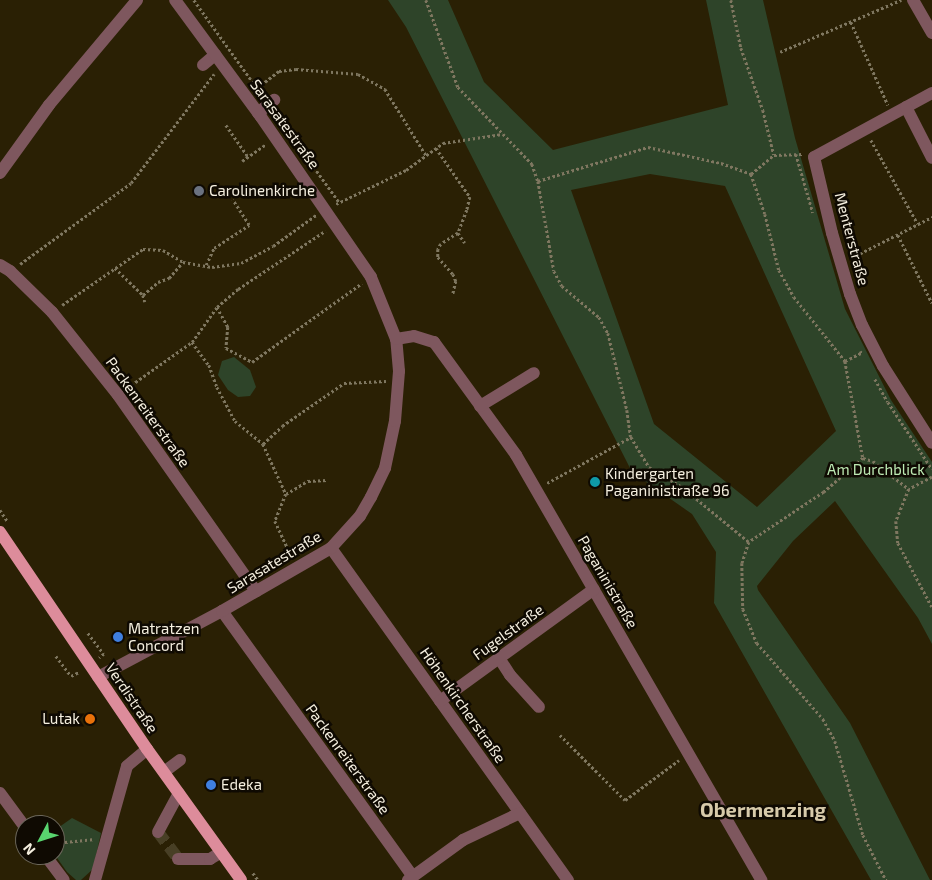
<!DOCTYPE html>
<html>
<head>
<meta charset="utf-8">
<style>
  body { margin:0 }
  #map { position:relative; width:932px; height:880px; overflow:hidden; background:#2a2004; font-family:"Exo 2",sans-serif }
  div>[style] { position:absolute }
  .green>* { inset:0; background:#2e4429 }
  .minor-tunnel>* { height:12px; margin-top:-6px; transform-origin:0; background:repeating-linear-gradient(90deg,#483f25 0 12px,transparent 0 18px) }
  .path>* { height:2.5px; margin-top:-1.25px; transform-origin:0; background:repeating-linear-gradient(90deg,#7f7760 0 2.5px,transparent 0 5px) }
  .minor>* { height:12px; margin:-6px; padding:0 6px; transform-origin:6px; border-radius:6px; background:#7e575e }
  .major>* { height:12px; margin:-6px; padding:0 6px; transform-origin:6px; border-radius:6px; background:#dd8c9b }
  .dots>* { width:14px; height:14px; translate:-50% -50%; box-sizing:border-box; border:2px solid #0f0a02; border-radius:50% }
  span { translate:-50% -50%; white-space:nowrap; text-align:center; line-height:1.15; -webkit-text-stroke:5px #0f0a02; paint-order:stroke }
  .street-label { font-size:15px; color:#f5efdf }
  .poi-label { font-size:15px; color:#f5efdf }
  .left { translate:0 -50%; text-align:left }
  .right { translate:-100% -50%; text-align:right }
  .park-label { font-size:15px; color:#bdeab3 }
  .district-label { font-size:20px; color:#d7caaa; font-weight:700 }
  .north { position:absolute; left:15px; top:815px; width:50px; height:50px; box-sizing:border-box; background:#0f0a02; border:1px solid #6b665a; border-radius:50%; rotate:230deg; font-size:14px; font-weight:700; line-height:20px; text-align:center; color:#f5efdf }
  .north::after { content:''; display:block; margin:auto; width:18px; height:22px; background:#59d56f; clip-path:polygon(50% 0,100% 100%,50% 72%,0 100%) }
</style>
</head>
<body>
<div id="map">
  <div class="green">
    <i style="clip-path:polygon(evenodd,388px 0,448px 0,484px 82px,553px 150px,728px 105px,706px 0,763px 0,795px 138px,845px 309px,891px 400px,932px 462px,932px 644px,918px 618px,835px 501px,793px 541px,757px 586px,758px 590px,850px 723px,930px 880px,871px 880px,714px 603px,716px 552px,692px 514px,632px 472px,406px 27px,388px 0,650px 174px,725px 186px,836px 431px,757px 507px,654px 424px,571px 190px,650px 174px)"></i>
    <i style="clip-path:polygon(234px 357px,250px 370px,256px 387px,250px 396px,238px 397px,228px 390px,218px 375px,222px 361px)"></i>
    <i style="clip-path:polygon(72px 818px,101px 833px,93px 869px,81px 880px,76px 880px,67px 872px,55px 855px,55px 830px)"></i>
  </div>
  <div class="minor-tunnel">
    <i style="left:158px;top:832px;width:34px;rotate:53deg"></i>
  </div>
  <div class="path">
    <i style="left:194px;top:0;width:117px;rotate:54.4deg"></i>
    <i style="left:426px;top:0;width:93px;rotate:69.8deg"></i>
    <i style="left:458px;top:87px;width:107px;rotate:46.1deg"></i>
    <i style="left:532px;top:164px;width:18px;rotate:71deg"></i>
    <i style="left:538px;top:181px;width:91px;rotate:79.9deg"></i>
    <i style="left:554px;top:271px;width:17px;rotate:62deg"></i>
    <i style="left:562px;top:286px;width:48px;rotate:40deg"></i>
    <i style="left:599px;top:317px;width:18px;rotate:61deg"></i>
    <i style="left:608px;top:333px;width:79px;rotate:76.1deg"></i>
    <i style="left:627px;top:410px;width:27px;rotate:82deg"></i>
    <i style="left:631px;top:437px;width:35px;rotate:59deg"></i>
    <i style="left:649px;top:467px;width:37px;rotate:31deg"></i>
    <i style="left:681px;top:486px;width:88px;rotate:39.5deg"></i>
    <i style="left:731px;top:0;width:49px;rotate:78.2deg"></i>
    <i style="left:741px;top:48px;width:66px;rotate:70.5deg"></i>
    <i style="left:763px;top:110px;width:46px;rotate:76.3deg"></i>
    <i style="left:851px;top:22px;width:91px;rotate:66deg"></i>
    <i style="left:780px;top:52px;width:132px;rotate:-23.3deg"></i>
    <i style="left:257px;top:88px;width:28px;rotate:-38deg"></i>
    <i style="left:279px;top:71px;width:17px;rotate:-7deg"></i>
    <i style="left:296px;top:69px;width:62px;rotate:4.6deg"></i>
    <i style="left:358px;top:74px;width:31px;rotate:29deg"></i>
    <i style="left:385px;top:89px;width:78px;rotate:58.2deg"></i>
    <i style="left:276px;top:114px;width:108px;rotate:54.4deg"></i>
    <i style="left:226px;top:125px;width:38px;rotate:55deg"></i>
    <i style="left:871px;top:140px;width:96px;rotate:60.8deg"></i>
    <i style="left:436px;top:148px;width:60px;rotate:55.2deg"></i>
    <i style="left:470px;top:197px;width:13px;rotate:103deg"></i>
    <i style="left:467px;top:210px;width:25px;rotate:111deg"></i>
    <i style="left:458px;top:233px;width:20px;rotate:147deg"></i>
    <i style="left:441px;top:244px;width:6px;rotate:121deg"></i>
    <i style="left:438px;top:249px;width:8px;rotate:90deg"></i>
    <i style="left:438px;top:257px;width:23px;rotate:49deg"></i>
    <i style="left:453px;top:274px;width:8px;rotate:67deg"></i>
    <i style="left:456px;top:281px;width:13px;rotate:103deg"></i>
    <i style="left:796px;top:154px;width:61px;rotate:73.9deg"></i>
    <i style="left:242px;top:161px;width:28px;rotate:-35deg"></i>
    <i style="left:751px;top:174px;width:42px;rotate:70.7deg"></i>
    <i style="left:765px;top:214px;width:58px;rotate:76deg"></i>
    <i style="left:779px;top:270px;width:31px;rotate:61deg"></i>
    <i style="left:794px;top:297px;width:82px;rotate:51.4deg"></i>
    <i style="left:845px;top:361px;width:99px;rotate:79.5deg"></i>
    <i style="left:863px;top:458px;width:52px;rotate:138.9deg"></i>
    <i style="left:824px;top:492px;width:90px;rotate:146.3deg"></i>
    <i style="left:749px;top:542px;width:22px;rotate:108deg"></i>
    <i style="left:742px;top:563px;width:46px;rotate:88.8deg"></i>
    <i style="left:743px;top:609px;width:37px;rotate:68deg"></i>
    <i style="left:757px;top:643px;width:101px;rotate:49deg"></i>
    <i style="left:823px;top:719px;width:25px;rotate:61deg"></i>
    <i style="left:835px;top:741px;width:98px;rotate:73.4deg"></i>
    <i style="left:863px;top:835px;width:51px;rotate:62.9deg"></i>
    <i style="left:751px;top:174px;width:30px;rotate:-40deg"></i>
    <i style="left:774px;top:155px;width:29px;rotate:-2deg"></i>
    <i style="left:538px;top:181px;width:115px;rotate:-17.2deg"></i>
    <i style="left:648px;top:147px;width:75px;rotate:12.4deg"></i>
    <i style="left:721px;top:163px;width:32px;rotate:20deg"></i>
    <i style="left:336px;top:204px;width:78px;rotate:-25.9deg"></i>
    <i style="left:406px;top:170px;width:46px;rotate:-36.1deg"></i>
    <i style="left:443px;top:143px;width:60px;rotate:-8.7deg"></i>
    <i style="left:458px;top:233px;width:12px;rotate:55deg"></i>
    <i style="left:898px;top:235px;width:76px;rotate:63.4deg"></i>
    <i style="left:851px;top:258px;width:91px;rotate:-26.8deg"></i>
    <i style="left:20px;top:264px;width:137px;rotate:-36.1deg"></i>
    <i style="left:131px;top:183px;width:137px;rotate:-52.7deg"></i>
    <i style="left:206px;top:265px;width:19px;rotate:-65deg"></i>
    <i style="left:214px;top:248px;width:42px;rotate:-33.3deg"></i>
    <i style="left:249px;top:225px;width:30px;rotate:-123deg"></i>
    <i style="left:115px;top:268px;width:39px;rotate:44deg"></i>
    <i style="left:143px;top:295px;width:20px;rotate:-41deg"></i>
    <i style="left:158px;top:282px;width:12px;rotate:-20deg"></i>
    <i style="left:169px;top:278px;width:21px;rotate:-49deg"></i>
    <i style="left:143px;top:295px;width:7px;rotate:74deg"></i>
    <i style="left:62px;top:305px;width:98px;rotate:-34.7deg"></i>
    <i style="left:143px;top:249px;width:20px;rotate:3deg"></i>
    <i style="left:163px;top:250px;width:23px;rotate:31deg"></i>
    <i style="left:183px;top:262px;width:29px;rotate:10deg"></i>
    <i style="left:212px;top:267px;width:29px;rotate:-8deg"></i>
    <i style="left:241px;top:263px;width:36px;rotate:-28deg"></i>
    <i style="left:273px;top:246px;width:53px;rotate:-35.8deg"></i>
    <i style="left:217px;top:307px;width:23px;rotate:61deg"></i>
    <i style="left:228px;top:327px;width:21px;rotate:95deg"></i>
    <i style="left:226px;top:348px;width:30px;rotate:28deg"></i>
    <i style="left:252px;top:362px;width:135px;rotate:-35.7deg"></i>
    <i style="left:192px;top:342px;width:29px;rotate:54deg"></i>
    <i style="left:209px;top:365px;width:23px;rotate:70deg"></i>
    <i style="left:217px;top:387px;width:38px;rotate:62deg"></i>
    <i style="left:235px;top:421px;width:36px;rotate:39deg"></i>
    <i style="left:263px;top:444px;width:55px;rotate:65.3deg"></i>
    <i style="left:286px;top:494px;width:29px;rotate:112deg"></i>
    <i style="left:275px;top:521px;width:40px;rotate:65deg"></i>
    <i style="left:845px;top:361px;width:18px;rotate:-27deg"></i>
    <i style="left:861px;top:353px;width:2px;rotate:-117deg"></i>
    <i style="left:875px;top:379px;width:26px;rotate:61deg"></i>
    <i style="left:888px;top:402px;width:80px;rotate:56.7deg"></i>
    <i style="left:127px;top:388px;width:80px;rotate:-35.3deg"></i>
    <i style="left:192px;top:342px;width:43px;rotate:-54.5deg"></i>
    <i style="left:217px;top:307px;width:28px;rotate:-41deg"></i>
    <i style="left:238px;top:289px;width:105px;rotate:-33.7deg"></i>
    <i style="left:263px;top:444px;width:26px;rotate:-43deg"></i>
    <i style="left:282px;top:426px;width:75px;rotate:-34.7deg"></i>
    <i style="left:344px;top:383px;width:42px;rotate:-2.7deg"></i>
    <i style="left:863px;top:458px;width:10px;rotate:17deg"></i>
    <i style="left:873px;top:461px;width:46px;rotate:37.9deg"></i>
    <i style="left:932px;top:477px;width:26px;rotate:152deg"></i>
    <i style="left:909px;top:489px;width:35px;rotate:112deg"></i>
    <i style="left:896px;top:521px;width:22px;rotate:85deg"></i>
    <i style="left:898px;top:543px;width:72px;rotate:62deg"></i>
    <i style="left:547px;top:483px;width:96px;rotate:-28.7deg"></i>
    <i style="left:286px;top:494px;width:26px;rotate:-31deg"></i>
    <i style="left:308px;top:481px;width:19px;rotate:-3deg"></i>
    <i style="left:0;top:510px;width:14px;rotate:56deg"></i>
    <i style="left:88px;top:633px;width:26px;rotate:53deg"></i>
    <i style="left:104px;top:654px;width:6px;rotate:141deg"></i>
    <i style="left:56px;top:656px;width:25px;rotate:53deg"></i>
    <i style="left:71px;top:676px;width:9px;rotate:-27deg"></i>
    <i style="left:560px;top:735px;width:92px;rotate:45deg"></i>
    <i style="left:625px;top:800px;width:67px;rotate:-36.5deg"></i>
    <i style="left:55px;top:843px;width:40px;rotate:-5.7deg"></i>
    <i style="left:253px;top:873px;width:9px;rotate:54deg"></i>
  </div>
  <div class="minor">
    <i style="left:913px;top:0;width:38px;rotate:60deg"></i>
    <i style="left:203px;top:65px;width:16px;rotate:-40deg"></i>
    <i style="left:932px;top:93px;width:134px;rotate:151.5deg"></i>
    <i style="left:814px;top:157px;width:78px;rotate:76.7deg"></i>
    <i style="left:832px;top:233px;width:64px;rotate:73.6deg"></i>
    <i style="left:850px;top:294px;width:33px;rotate:69deg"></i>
    <i style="left:862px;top:325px;width:46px;rotate:62.9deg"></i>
    <i style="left:883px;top:366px;width:91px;rotate:57.5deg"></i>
    <i style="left:906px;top:107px;width:57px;rotate:63deg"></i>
    <i style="left:258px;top:113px;width:21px;rotate:-39deg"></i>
    <i style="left:0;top:173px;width:84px;rotate:-54.2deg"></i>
    <i style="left:49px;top:105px;width:137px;rotate:-50deg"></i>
    <i style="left:0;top:265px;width:12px;rotate:31deg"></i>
    <i style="left:10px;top:271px;width:59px;rotate:44.3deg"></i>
    <i style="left:52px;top:312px;width:106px;rotate:51.5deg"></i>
    <i style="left:118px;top:395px;width:240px;rotate:54.9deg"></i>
    <i style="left:396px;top:339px;width:18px;rotate:-9deg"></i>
    <i style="left:414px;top:336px;width:21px;rotate:17deg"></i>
    <i style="left:434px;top:342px;width:140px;rotate:54deg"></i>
    <i style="left:516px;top:455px;width:491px;rotate:60deg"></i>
    <i style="left:480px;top:406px;width:63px;rotate:-31.4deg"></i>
    <i style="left:331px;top:548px;width:408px;rotate:54.5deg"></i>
    <i style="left:222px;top:611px;width:327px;rotate:54.3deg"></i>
    <i style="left:499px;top:658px;width:20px;rotate:57deg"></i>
    <i style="left:510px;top:675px;width:43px;rotate:47.8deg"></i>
    <i style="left:98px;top:677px;width:140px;rotate:-28deg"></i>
    <i style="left:222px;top:611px;width:126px;rotate:-30deg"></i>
    <i style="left:331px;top:548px;width:43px;rotate:-47.8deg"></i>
    <i style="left:360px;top:516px;width:22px;rotate:-60deg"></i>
    <i style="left:371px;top:497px;width:32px;rotate:-64deg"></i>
    <i style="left:385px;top:468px;width:48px;rotate:-78deg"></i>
    <i style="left:395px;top:421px;width:50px;rotate:-85.4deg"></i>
    <i style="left:399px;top:371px;width:32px;rotate:-95deg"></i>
    <i style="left:396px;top:339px;width:67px;rotate:-112deg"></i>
    <i style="left:371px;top:277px;width:194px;rotate:-124.5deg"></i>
    <i style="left:261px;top:117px;width:145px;rotate:-126.3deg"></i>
    <i style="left:440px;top:701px;width:190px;rotate:-36deg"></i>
    <i style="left:164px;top:772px;width:20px;rotate:-37deg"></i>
    <i style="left:0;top:793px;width:42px;rotate:53.7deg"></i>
    <i style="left:158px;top:832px;width:44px;rotate:-61.7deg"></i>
    <i style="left:45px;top:855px;width:31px;rotate:53deg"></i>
    <i style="left:178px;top:859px;width:32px"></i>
    <i style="left:210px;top:859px;width:13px;rotate:-32deg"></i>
    <i style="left:95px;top:880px;width:118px;rotate:-74.3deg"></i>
    <i style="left:127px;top:766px;width:26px;rotate:-40deg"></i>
    <i style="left:408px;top:880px;width:68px;rotate:-36deg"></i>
    <i style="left:463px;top:840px;width:63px;rotate:-25.3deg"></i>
  </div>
  <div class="major">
    <i style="left:0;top:532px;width:262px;rotate:55.9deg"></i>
    <i style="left:147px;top:749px;width:161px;rotate:54.3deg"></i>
  </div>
  <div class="dots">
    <i style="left:199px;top:191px;background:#6b7280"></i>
    <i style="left:595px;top:482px;background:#0f9aa8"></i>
    <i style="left:118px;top:637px;background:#3f7fe0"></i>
    <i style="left:90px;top:719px;background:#e8710a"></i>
    <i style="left:211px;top:785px;background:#3f7fe0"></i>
  </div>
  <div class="street-label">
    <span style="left:285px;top:124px;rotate:54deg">Sarasatestraße</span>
    <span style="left:852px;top:239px;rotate:75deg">Menterstraße</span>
    <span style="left:148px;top:412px;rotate:54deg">Packenreiterstraße</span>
    <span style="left:274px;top:562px;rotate:-31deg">Sarasatestraße</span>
    <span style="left:608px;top:582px;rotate:60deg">Paganinistraße</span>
    <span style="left:508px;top:632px;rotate:-36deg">Fugelstraße</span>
    <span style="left:132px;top:698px;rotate:56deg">Verdistraße</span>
    <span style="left:463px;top:705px;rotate:55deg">Höhenkircherstraße</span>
    <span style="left:348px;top:759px;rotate:54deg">Packenreiterstraße</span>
  </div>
  <div class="poi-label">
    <span class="left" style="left:209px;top:191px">Carolinenkirche</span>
    <span class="left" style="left:605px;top:482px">Kindergarten<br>Paganinistraße 96</span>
    <span class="left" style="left:128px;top:637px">Matratzen<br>Concord</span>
    <span class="right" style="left:80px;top:719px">Lutak</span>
    <span class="left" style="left:221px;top:785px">Edeka</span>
  </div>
  <div class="park-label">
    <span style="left:876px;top:470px">Am Durchblick</span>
  </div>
  <div class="district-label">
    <span style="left:763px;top:809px">Obermenzing</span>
  </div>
  <div class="north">N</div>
</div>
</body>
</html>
